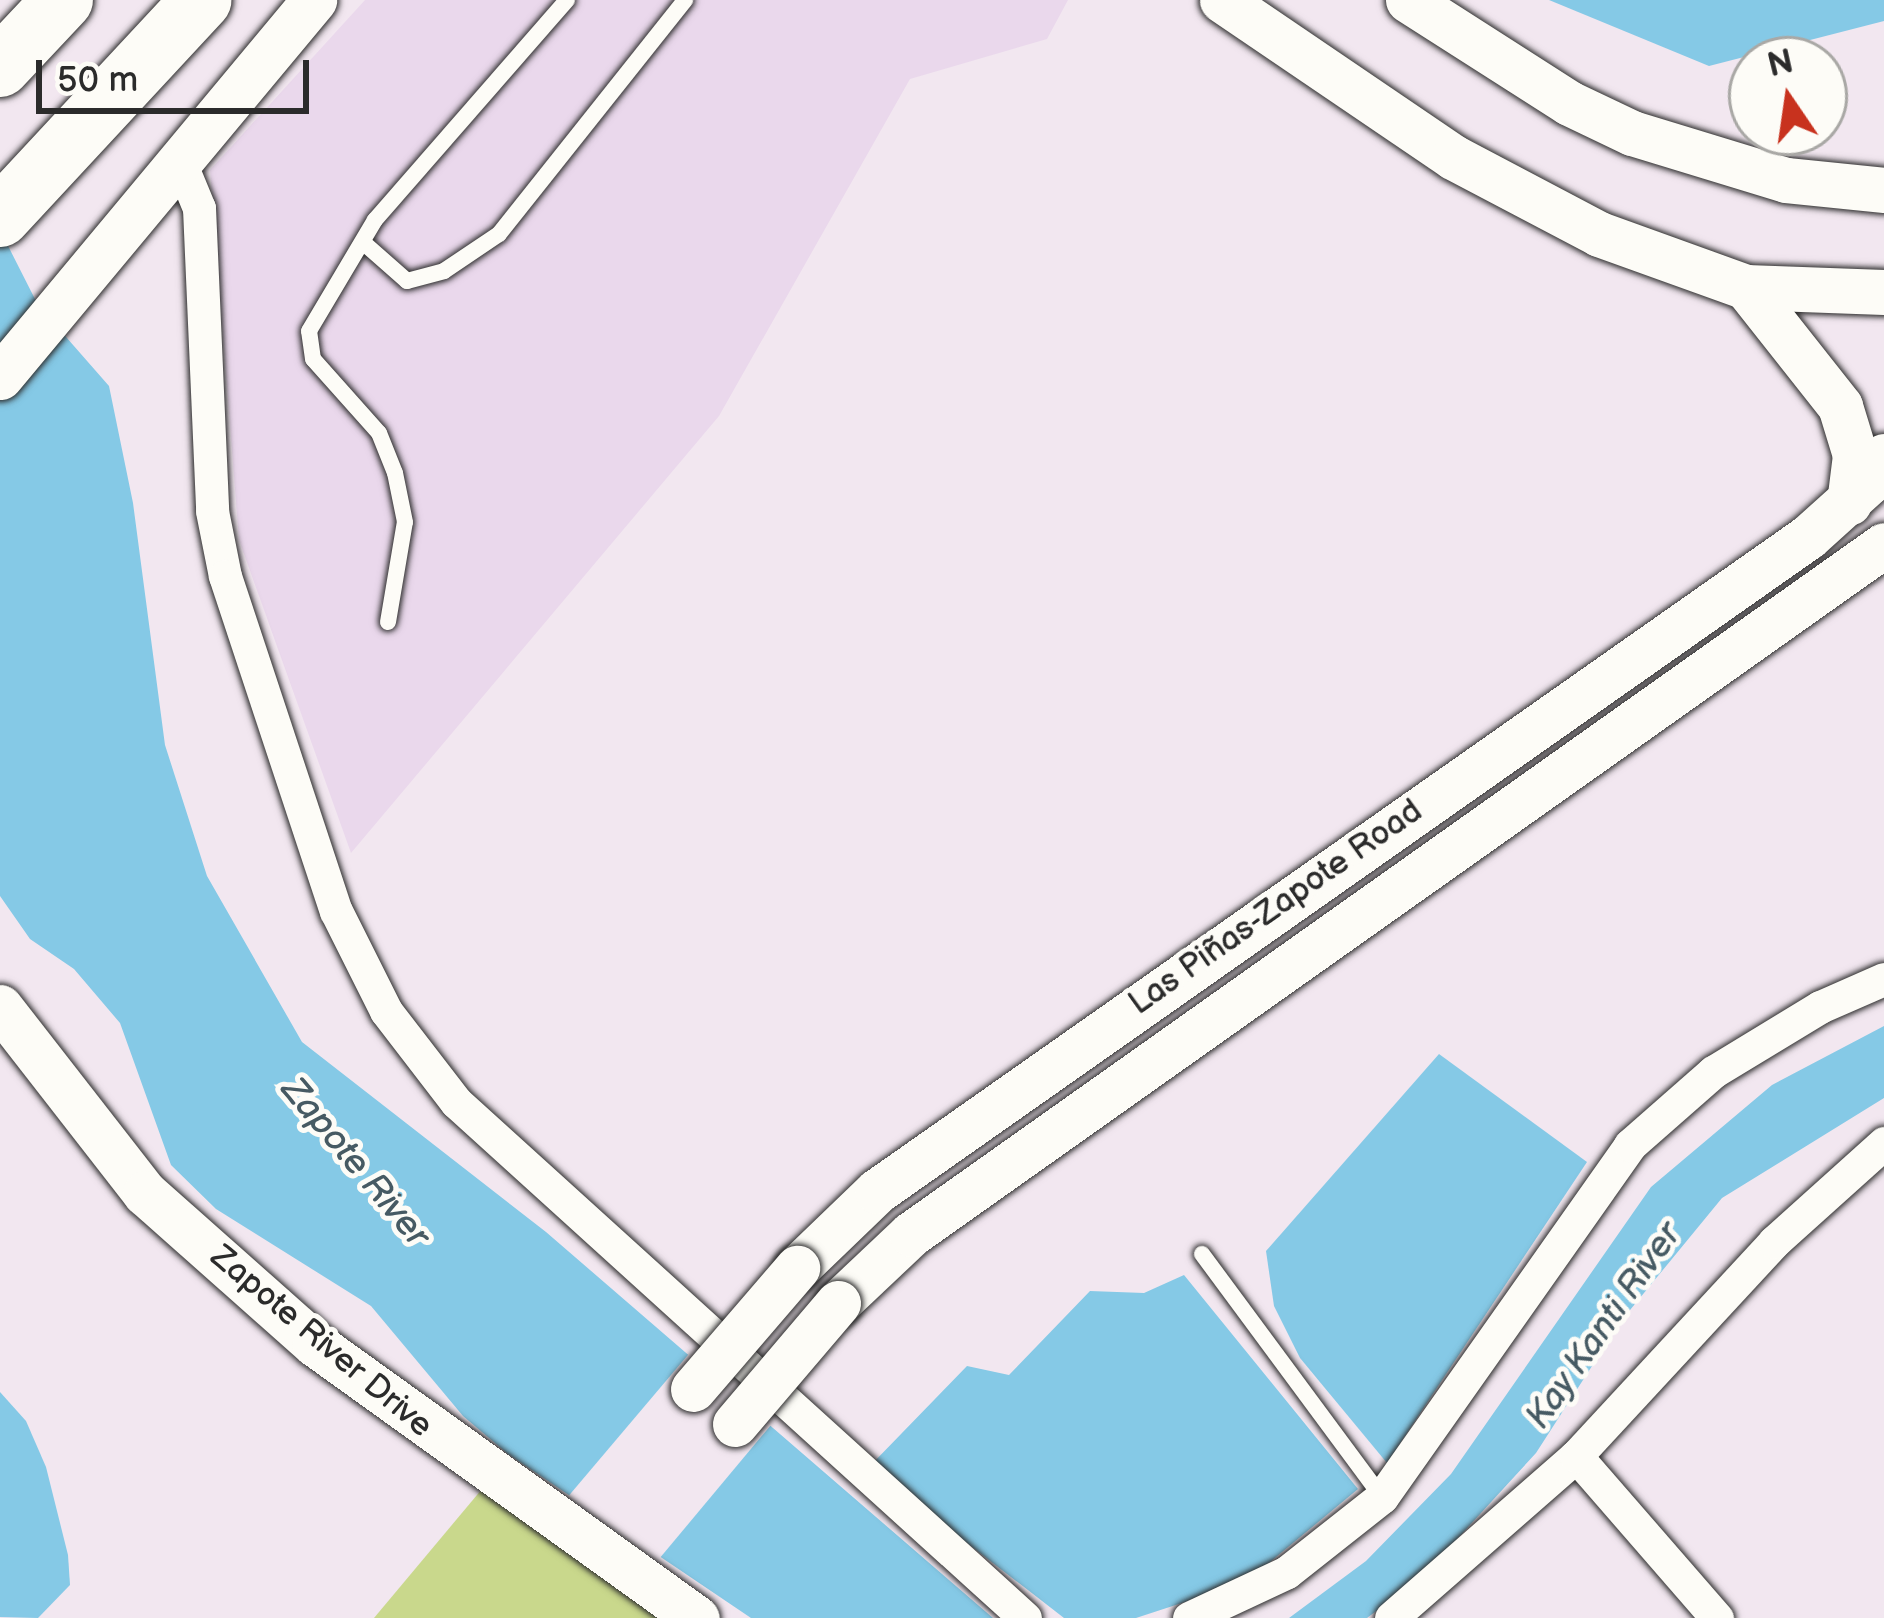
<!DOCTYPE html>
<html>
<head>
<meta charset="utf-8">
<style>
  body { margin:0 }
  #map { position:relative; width:1884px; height:1618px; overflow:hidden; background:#f2e7f0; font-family:"Balsamiq Sans",sans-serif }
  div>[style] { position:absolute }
  .built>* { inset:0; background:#ead8ec }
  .green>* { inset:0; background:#c9d88c }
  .water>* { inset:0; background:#85c9e6 }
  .pier>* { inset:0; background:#f2e7f0 }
  .roads { filter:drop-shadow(0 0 3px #2b2b2b) drop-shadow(0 0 3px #2b2b2b) }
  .lane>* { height:16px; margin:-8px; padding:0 8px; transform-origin:8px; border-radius:8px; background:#fdfcf7 }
  .street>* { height:33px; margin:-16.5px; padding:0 16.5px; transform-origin:16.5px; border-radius:16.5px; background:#fdfcf7 }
  .secondary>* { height:45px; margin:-22.5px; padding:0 22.5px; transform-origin:22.5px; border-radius:22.5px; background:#fdfcf7 }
  .highway>* { height:60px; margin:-30px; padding:0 30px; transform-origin:30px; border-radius:30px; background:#fdfcf7 }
  .bridges { filter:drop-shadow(0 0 3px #2b2b2b) drop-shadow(0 0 3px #2b2b2b) }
  .secondary-bridge>* { height:45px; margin:-22.5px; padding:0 22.5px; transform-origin:22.5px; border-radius:22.5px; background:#fdfcf7 }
  span { translate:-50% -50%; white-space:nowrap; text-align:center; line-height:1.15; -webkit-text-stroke:10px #fdfcf7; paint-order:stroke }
  .street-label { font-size:33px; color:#2b2b2b }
  .water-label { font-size:36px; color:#465a63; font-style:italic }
  .north { position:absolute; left:1728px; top:36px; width:120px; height:120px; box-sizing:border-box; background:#fdfcf7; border:3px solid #a9a8a5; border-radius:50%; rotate:347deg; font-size:33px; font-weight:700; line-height:48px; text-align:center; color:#2b2b2b }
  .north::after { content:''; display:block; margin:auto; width:42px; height:54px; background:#c8321e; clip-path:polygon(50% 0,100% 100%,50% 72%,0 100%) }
  .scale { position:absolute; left:36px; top:60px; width:273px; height:54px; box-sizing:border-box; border:6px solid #2b2b2b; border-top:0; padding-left:15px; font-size:36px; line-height:42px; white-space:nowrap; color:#2b2b2b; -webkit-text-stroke:9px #fdfcf7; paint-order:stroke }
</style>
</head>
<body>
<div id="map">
  <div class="built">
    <i style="clip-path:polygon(365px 0,1068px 0,1047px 39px,910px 79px,719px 416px,351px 853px,239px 540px,210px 170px)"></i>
  </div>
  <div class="green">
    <i style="clip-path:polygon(482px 1489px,667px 1618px,374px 1618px)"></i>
  </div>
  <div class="water">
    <i style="clip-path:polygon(1549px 0,1884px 0,1884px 21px,1709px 66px)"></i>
    <i style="clip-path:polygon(0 230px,38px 305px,109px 386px,133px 503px,165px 745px,207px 876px,302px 1042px,546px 1232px,993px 1618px,751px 1618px,508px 1454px,463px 1416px,371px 1306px,216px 1209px,171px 1165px,120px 1023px,74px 969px,30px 939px,0 896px)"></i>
    <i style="clip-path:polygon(1884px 1026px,1884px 1098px,1722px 1198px,1621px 1321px,1536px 1453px,1425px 1574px,1367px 1618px,1289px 1618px,1366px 1561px,1451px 1474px,1651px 1187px,1772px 1085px)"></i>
    <i style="clip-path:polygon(1439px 1054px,1587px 1162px,1387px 1463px,1300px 1358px,1274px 1306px,1266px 1251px)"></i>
    <i style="clip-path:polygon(1184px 1275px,1358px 1489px,1246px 1582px,1136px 1618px,1064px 1618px,869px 1467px,967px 1366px,1009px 1375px,1090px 1291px,1144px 1293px)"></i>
    <i style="clip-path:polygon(0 1392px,26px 1421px,46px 1467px,68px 1555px,70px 1585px,38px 1618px,0 1617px)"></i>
  </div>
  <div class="pier">
    <i style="clip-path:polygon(693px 1349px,776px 1419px,659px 1559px,566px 1499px)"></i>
  </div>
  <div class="roads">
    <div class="lane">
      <i style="left:365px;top:244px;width:56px;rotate:41.4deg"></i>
      <i style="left:407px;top:281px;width:38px;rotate:-15deg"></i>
      <i style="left:444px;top:271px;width:66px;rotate:-33.9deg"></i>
      <i style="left:499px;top:234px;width:299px;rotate:-51.5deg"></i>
      <i style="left:388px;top:622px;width:101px;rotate:-80.4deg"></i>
      <i style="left:405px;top:522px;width:50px;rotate:-101.5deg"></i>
      <i style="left:395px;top:473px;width:43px;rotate:-111.8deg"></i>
      <i style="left:379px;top:433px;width:99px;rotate:-131.7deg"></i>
      <i style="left:313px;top:359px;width:28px;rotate:-98deg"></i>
      <i style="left:309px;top:331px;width:129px;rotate:-59.3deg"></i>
      <i style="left:375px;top:220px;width:292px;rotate:-48.9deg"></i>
      <i style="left:1202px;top:1254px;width:302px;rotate:53.5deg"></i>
    </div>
    <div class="street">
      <i style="left:180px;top:162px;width:50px;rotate:67.6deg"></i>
      <i style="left:199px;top:208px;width:303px;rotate:87.5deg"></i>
      <i style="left:212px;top:511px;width:66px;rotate:78.7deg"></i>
      <i style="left:225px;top:576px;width:353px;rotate:71.7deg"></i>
      <i style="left:336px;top:911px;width:112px;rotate:63.4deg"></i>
      <i style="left:386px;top:1011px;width:115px;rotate:52.4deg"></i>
      <i style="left:456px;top:1102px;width:768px;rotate:42.2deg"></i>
      <i style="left:1576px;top:1456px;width:215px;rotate:49deg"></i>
      <i style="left:1189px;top:1618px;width:108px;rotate:-25.1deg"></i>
      <i style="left:1287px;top:1572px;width:121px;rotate:-38.3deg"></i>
      <i style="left:1382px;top:1497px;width:431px;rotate:-54.8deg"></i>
      <i style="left:1630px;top:1145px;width:111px;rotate:-41.3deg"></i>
      <i style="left:1713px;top:1072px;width:125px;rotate:-31.3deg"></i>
      <i style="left:1820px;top:1007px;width:70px;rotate:-23.6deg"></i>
      <i style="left:1391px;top:1618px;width:246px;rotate:-41.2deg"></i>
      <i style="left:1576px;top:1456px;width:292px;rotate:-47.2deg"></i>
      <i style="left:1774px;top:1242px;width:148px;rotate:-42deg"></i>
    </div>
    <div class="secondary">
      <i style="left:1222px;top:0;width:279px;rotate:34.2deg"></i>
      <i style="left:1453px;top:157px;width:165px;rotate:27.8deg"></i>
      <i style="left:1599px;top:234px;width:156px;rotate:19.8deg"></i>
      <i style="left:1746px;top:287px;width:138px;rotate:2.1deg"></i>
      <i style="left:1408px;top:0;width:191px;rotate:32.6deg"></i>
      <i style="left:1569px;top:103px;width:70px;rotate:25.5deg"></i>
      <i style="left:1632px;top:133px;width:161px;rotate:17deg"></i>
      <i style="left:1786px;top:180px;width:99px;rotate:5.8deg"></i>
      <i style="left:1746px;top:287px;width:152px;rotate:51.7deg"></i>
      <i style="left:1840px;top:406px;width:51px;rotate:73deg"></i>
      <i style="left:1855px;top:455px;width:48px;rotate:97.1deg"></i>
      <i style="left:0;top:377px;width:491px;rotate:-50.2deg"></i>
      <i style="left:0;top:1007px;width:236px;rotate:52.1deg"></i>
      <i style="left:145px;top:1193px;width:227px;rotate:41.6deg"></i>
      <i style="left:315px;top:1344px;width:470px;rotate:35.7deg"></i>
      <i style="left:797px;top:1268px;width:111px;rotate:-43.9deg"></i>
      <i style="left:877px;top:1191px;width:1138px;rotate:-35.09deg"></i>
      <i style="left:1808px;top:537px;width:82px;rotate:-42deg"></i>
      <i style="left:1869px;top:482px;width:30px;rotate:-60deg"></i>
      <i style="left:838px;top:1303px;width:100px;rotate:-43.4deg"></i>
      <i style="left:911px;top:1234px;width:1192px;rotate:-35.3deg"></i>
    </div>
    <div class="highway">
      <i style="left:0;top:67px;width:92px;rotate:-46.8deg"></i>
      <i style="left:0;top:217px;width:296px;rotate:-47.1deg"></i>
    </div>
  </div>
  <div class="bridges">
    <div class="secondary-bridge">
      <i style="left:693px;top:1389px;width:160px;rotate:-49.3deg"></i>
      <i style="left:735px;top:1424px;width:159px;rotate:-49.6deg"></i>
    </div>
  </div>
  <div class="street-label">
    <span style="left:1276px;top:908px;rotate:-35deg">Las Piñas-Zapote Road</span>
    <span style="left:321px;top:1342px;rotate:40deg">Zapote River Drive</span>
  </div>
  <div class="water-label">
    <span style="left:355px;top:1163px;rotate:50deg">Zapote River</span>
    <span style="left:1604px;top:1326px;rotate:-55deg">Kay Kanti River</span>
  </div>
  <div class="north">N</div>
  <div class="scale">50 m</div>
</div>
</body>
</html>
